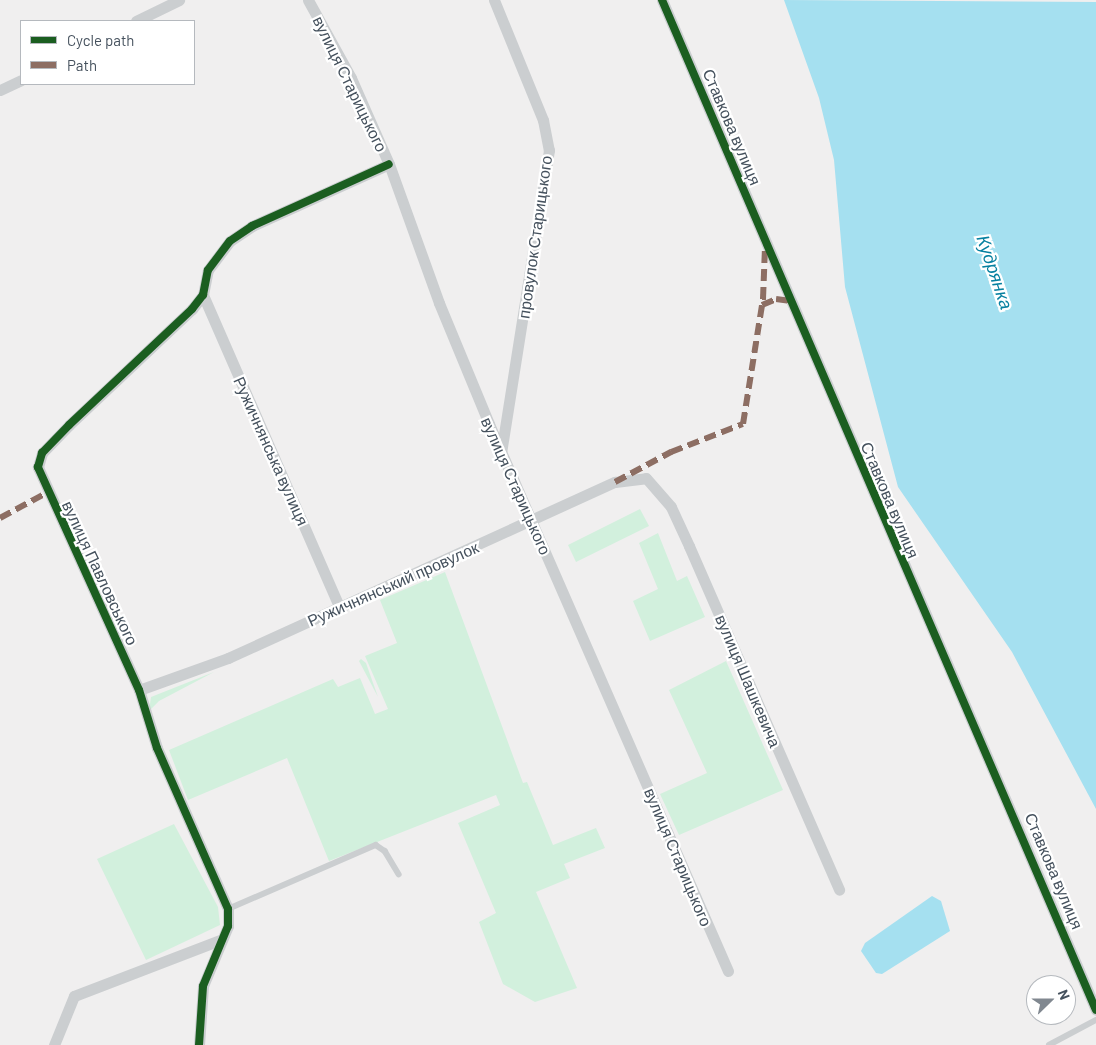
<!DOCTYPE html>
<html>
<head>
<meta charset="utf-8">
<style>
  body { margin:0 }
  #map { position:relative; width:1096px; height:1045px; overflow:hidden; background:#f0efef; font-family:Barlow,sans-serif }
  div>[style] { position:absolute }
  .green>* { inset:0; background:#d2f0dd }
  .water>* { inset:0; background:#a5e0f0 }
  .service>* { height:5.5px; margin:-2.75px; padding:0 2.75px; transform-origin:2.75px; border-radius:2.75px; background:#cbced0 }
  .minor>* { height:11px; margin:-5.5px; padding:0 5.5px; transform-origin:5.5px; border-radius:5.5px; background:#cbced0 }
  .quiet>* { height:6px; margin-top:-3px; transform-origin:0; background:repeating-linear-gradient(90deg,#8d6e63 0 12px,transparent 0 18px) }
  .cycleway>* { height:8px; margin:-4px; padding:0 4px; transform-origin:4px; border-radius:4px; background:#1b5e20 }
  span { translate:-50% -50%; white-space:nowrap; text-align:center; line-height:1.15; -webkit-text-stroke:4.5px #fff; paint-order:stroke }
  .street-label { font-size:16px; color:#45515d }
  .water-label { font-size:18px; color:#0680a0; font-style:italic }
  .legend { position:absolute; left:20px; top:20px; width:175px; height:65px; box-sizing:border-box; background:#fff; border:1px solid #b5b9be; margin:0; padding:6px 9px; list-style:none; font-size:15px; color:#45515d }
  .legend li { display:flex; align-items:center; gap:10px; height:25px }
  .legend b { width:25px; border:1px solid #b5b9be }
  .north { position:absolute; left:1026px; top:975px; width:50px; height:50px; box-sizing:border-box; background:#fff; border:1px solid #b5b9be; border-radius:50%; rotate:68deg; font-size:14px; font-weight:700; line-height:20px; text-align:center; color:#45515d }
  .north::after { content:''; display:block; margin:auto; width:18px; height:22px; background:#818890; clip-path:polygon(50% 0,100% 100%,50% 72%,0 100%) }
</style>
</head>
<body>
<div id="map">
  <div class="green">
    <i style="clip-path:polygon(640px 509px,649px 526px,576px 562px,568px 545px)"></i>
    <i style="clip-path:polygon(658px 533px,677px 581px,687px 576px,705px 617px,650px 641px,633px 601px,658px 589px,639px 543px)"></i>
    <i style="clip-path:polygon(445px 572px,523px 783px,527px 782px,553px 845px,596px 828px,605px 848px,564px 864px,570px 878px,536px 892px,577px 988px,535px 1002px,503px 984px,479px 922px,496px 913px,458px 823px,500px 805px,496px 795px,329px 861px,287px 758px,188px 800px,169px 750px,333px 679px,338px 687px,360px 678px,375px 714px,388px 709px,365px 656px,397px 643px,380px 600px)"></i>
    <i style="clip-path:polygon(361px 659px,366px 663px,378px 697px,359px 661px)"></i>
    <i style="clip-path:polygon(726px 661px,783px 790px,679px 835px,660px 794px,707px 773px,669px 690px)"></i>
    <i style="clip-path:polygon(214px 672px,159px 701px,149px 711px,151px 697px)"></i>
    <i style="clip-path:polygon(174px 824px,218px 907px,220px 925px,146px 960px,97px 859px)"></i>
  </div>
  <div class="water">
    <i style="clip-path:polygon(784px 0,1096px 2px,1096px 809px,1012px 652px,898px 487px,845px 287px,834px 160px,819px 98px)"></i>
    <i style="clip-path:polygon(932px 896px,941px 901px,950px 931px,882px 974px,876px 973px,861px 951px,865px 943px)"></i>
  </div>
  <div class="service">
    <i style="left:228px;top:909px;width:161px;rotate:-23.4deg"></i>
    <i style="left:376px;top:845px;width:11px;rotate:34deg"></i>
    <i style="left:385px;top:851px;width:27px;rotate:59deg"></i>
    <i style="left:1049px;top:1045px;width:53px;rotate:-28deg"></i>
  </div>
  <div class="minor">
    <i style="left:308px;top:0;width:89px;rotate:61.1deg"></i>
    <i style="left:351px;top:78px;width:94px;rotate:66.2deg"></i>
    <i style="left:389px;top:164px;width:148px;rotate:70.2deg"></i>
    <i style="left:439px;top:303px;width:131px;rotate:67.5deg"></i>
    <i style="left:489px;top:424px;width:597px;rotate:66.4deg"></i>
    <i style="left:494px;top:0;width:130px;rotate:67.8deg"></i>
    <i style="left:543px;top:120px;width:31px;rotate:79deg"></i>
    <i style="left:549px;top:150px;width:306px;rotate:99deg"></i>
    <i style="left:662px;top:0;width:1099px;rotate:66.75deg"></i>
    <i style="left:136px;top:21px;width:48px;rotate:-26deg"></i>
    <i style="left:0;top:90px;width:23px;rotate:-25deg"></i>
    <i style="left:203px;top:295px;width:339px;rotate:66.4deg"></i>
    <i style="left:139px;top:690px;width:95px;rotate:-19.8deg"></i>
    <i style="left:228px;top:658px;width:425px;rotate:-24.5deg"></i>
    <i style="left:615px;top:482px;width:31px;rotate:-7deg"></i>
    <i style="left:646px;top:478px;width:38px;rotate:49deg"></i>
    <i style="left:671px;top:507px;width:43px;rotate:65.2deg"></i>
    <i style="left:689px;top:546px;width:375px;rotate:66.4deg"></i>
    <i style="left:54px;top:1045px;width:53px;rotate:-67.8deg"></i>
    <i style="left:74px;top:996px;width:156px;rotate:-21deg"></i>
    <i style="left:199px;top:1045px;width:59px;rotate:-86.1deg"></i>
    <i style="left:203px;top:986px;width:65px;rotate:-67.4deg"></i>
    <i style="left:228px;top:926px;width:17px;rotate:-90deg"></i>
    <i style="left:228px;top:909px;width:176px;rotate:-113.8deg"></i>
    <i style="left:157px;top:748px;width:61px;rotate:-107.2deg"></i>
    <i style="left:139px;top:690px;width:245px;rotate:-114.4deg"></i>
    <i style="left:38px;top:467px;width:15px;rotate:-74deg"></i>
    <i style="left:42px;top:453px;width:39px;rotate:-46deg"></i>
    <i style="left:69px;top:425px;width:169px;rotate:-43.3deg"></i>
    <i style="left:192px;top:309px;width:18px;rotate:-52deg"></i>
    <i style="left:203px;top:295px;width:25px;rotate:-79deg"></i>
    <i style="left:208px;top:270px;width:36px;rotate:-53deg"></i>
    <i style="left:230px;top:241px;width:27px;rotate:-34deg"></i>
    <i style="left:252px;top:226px;width:150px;rotate:-24.3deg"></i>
  </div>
  <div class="quiet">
    <i style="left:762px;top:305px;width:15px;rotate:-23deg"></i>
    <i style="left:776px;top:299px;width:15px;rotate:8deg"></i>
    <i style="left:615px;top:482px;width:64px;rotate:-28.2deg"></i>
    <i style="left:671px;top:452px;width:77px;rotate:-21.3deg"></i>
    <i style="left:743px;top:424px;width:127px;rotate:-80.9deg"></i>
    <i style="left:763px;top:299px;width:53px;rotate:-87.8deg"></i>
    <i style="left:0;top:518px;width:55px;rotate:-28.4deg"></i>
  </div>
  <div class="cycleway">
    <i style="left:662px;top:0;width:1099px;rotate:66.75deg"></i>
    <i style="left:199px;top:1045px;width:59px;rotate:-86.1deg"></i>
    <i style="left:203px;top:986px;width:65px;rotate:-67.4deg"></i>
    <i style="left:228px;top:926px;width:17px;rotate:-90deg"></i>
    <i style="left:228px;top:909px;width:176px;rotate:-113.8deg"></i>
    <i style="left:157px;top:748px;width:61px;rotate:-107.2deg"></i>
    <i style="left:139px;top:690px;width:245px;rotate:-114.4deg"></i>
    <i style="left:38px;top:467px;width:15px;rotate:-74deg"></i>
    <i style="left:42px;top:453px;width:39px;rotate:-46deg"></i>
    <i style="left:69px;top:425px;width:169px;rotate:-43.3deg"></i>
    <i style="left:192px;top:309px;width:18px;rotate:-52deg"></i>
    <i style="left:203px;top:295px;width:25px;rotate:-79deg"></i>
    <i style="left:208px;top:270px;width:36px;rotate:-53deg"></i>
    <i style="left:230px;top:241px;width:27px;rotate:-34deg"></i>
    <i style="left:252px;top:226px;width:150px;rotate:-24.3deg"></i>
  </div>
  <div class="street-label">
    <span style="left:350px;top:84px;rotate:64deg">вулиця Старицького</span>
    <span style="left:732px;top:127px;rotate:67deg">Ставкова вулиця</span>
    <span style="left:535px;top:237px;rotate:-82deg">провулок Старицького</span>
    <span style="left:271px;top:451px;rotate:66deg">Ружичнянська вулиця</span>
    <span style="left:516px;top:486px;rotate:66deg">вулиця Старицького</span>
    <span style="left:890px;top:500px;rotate:67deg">Ставкова вулиця</span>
    <span style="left:100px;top:573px;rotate:65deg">вулиця Павловського</span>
    <span style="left:393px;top:584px;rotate:-24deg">Ружичнянський провулок</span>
    <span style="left:748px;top:681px;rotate:67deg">вулиця Шашкевича</span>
    <span style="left:678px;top:857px;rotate:67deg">вулиця Старицького</span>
    <span style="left:1054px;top:871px;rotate:67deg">Ставкова вулиця</span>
  </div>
  <div class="water-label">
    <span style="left:995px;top:272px;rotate:71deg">Кудрянка</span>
  </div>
  <ul class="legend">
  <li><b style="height:6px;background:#1b5e20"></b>Cycle path</li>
  <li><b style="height:6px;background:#8d6e63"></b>Path</li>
  </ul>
  <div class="north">N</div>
</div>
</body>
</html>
